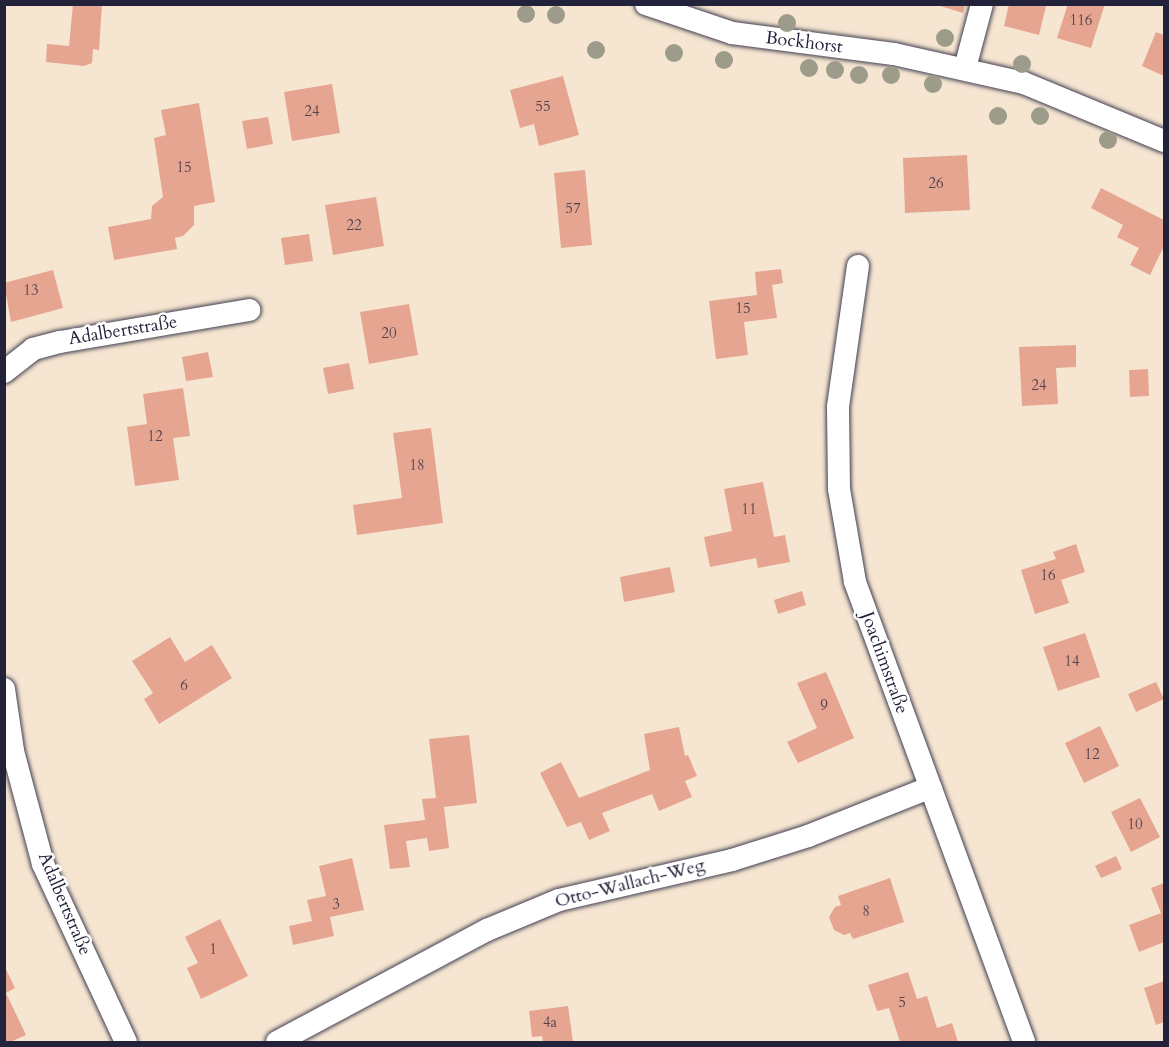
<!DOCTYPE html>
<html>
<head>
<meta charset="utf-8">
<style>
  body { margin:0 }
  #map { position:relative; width:1169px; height:1047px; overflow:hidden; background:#f6e6d1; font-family:Cardo,serif }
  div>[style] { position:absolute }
  .building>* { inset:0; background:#e5a590 }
  .roads { filter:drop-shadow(0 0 2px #423f52) drop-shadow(0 0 2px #423f52) }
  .minor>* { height:22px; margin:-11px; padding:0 11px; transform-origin:11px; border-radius:11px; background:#fff }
  .trees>* { width:18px; height:18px; margin:-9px; border-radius:50%; background:#9d9c8a }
  span { translate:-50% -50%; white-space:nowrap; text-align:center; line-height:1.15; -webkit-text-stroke:5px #fff; paint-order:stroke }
  .number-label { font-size:15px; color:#534350 }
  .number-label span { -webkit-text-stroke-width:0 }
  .street-label { font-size:18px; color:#22223b }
  .frame { position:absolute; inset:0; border:6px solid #22223b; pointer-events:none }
</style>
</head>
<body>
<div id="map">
  <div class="building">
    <i style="clip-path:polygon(73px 4px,102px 4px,99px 50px,93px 49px,92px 63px,84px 66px,46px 62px,47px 44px,69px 46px)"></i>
    <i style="clip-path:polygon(934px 4px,965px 4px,963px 13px)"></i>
    <i style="clip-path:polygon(1009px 4px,1046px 6px,1039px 35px,1004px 26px)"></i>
    <i style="clip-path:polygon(1068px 4px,1105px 4px,1091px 48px,1057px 38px)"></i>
    <i style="clip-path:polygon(1156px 32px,1164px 35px,1164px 76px,1142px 66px)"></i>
    <i style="clip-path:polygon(563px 76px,579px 135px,539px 146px,534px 124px,520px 128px,510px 90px)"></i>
    <i style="clip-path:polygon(332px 84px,340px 133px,292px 141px,284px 92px)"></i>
    <i style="clip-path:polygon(199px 103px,215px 202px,194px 206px,194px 225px,183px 236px,175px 238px,177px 249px,114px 260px,108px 227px,151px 219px,152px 206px,163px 197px,154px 138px,166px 135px,161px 110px)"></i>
    <i style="clip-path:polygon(268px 117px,273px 144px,247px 149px,242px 121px)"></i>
    <i style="clip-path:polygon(967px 155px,970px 210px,905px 213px,903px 158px)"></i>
    <i style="clip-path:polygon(585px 170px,592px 245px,561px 248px,554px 173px)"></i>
    <i style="clip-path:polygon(1101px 188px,1164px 220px,1164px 246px,1150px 275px,1130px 265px,1139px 248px,1117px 237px,1123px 225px,1091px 208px)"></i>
    <i style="clip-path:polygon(376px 197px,384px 246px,333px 255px,325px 205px)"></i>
    <i style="clip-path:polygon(309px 234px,313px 261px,285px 265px,281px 238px)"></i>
    <i style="clip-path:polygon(781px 269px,783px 283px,772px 285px,777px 318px,744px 322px,748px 355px,716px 359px,709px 301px,757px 295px,755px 272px)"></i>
    <i style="clip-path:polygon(53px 270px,63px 308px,11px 322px,4px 283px)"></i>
    <i style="clip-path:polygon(409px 304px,418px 355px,369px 364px,360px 312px)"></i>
    <i style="clip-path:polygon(1076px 345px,1076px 367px,1056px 368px,1058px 404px,1022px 406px,1019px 347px)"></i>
    <i style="clip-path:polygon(208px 352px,213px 377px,186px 381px,182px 357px)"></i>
    <i style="clip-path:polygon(349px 363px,354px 389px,328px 394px,323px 368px)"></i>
    <i style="clip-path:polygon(1148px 369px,1149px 396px,1130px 397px,1129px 370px)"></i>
    <i style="clip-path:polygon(183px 388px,190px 436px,173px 438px,179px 480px,135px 486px,127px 427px,147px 424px,143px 394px)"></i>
    <i style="clip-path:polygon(431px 428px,443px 523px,357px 535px,353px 505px,402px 498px,393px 433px)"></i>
    <i style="clip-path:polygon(763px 482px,774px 537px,785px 535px,790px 562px,758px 568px,756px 558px,710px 567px,704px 537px,732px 531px,724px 489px)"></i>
    <i style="clip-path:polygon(1076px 544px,1085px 572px,1061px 580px,1069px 603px,1035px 614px,1021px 570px,1056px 559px,1053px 552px)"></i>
    <i style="clip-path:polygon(670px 567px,675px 592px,624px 602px,620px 577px)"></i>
    <i style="clip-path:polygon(802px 591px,806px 605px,778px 614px,774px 600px)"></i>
    <i style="clip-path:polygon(1085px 633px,1100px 677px,1058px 691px,1043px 647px)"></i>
    <i style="clip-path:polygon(170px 637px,185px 662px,212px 645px,232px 678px,159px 724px,144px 699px,153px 693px,132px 661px)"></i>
    <i style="clip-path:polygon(826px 672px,854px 738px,798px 763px,787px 742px,817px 728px,797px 683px)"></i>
    <i style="clip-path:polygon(1156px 682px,1164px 699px,1136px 712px,1128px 694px)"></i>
    <i style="clip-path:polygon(1100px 726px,1119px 766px,1084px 783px,1065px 743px)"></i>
    <i style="clip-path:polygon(679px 727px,685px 756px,688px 755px,697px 776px,685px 781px,692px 797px,659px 811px,652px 794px,602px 813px,610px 831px,589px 840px,581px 822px,567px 827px,540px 773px,561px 762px,579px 798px,650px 770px,644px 734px)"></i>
    <i style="clip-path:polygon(469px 735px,477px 803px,444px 807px,449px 848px,429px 851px,427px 838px,406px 841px,410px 867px,390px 869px,384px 825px,425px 820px,422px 799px,436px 798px,429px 739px)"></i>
    <i style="clip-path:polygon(1140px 798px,1160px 837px,1131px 852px,1111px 812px)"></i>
    <i style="clip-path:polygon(1116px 856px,1122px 869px,1101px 878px,1095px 866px)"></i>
    <i style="clip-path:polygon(352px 858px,364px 910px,330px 917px,334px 936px,293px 945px,289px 926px,312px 921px,307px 900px,326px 896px,319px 866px)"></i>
    <i style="clip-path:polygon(890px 878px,904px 922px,853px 939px,850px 933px,844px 935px,834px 930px,829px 917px,835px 907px,841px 905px,838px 896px)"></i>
    <i style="clip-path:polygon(1164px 883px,1164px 942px,1139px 952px,1129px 925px,1161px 913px,1151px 888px)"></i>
    <i style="clip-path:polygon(220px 919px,248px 976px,201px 999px,187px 968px,198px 963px,185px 937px)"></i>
    <i style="clip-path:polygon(4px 965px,15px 988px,6px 993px,26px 1035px,10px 1042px,4px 1042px)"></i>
    <i style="clip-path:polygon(908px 972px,917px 999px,927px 996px,937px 1028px,952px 1023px,958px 1042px,900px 1042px,889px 1008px,877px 1011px,868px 985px)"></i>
    <i style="clip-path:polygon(1164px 981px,1164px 1022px,1156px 1025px,1144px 988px)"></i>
    <i style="clip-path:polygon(568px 1006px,573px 1042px,543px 1042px,542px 1036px,532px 1037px,529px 1011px)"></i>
  </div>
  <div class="roads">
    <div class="minor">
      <i style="left:646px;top:4px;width:91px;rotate:18.6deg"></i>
      <i style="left:732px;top:33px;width:163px;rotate:7.4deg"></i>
      <i style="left:894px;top:54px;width:133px;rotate:12.6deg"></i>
      <i style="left:1024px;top:83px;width:152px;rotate:22.5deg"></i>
      <i style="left:965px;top:68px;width:66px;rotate:-75.1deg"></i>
      <i style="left:858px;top:266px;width:142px;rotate:98.1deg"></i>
      <i style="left:838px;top:407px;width:82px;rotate:89.3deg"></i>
      <i style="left:839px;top:489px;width:94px;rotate:80.2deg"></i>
      <i style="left:855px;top:582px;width:490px;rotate:69.8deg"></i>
      <i style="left:4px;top:372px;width:37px;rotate:-38deg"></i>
      <i style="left:33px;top:349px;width:28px;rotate:-15deg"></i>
      <i style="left:60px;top:342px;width:192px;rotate:-9.6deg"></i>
      <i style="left:4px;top:689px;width:63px;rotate:81.7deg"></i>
      <i style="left:13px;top:751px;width:117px;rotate:75.1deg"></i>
      <i style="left:43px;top:864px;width:196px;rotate:65deg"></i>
      <i style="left:277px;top:1042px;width:238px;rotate:-28.1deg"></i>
      <i style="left:487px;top:930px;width:78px;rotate:-22.6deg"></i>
      <i style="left:559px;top:900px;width:178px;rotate:-13deg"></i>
      <i style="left:732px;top:860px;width:80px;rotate:-17.5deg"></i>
      <i style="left:808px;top:836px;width:132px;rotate:-21.7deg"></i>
    </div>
  </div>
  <div class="trees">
    <i style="left:526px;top:14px"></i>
    <i style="left:556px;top:15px"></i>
    <i style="left:787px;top:23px"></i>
    <i style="left:945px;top:38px"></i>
    <i style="left:596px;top:50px"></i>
    <i style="left:674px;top:53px"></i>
    <i style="left:724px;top:60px"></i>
    <i style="left:1022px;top:64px"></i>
    <i style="left:809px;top:68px"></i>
    <i style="left:835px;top:70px"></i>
    <i style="left:859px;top:75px"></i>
    <i style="left:891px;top:75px"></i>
    <i style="left:933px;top:84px"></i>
    <i style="left:998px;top:116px"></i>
    <i style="left:1040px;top:116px"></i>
    <i style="left:1108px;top:140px"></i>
  </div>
  <div class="number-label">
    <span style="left:1081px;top:21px">116</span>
    <span style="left:543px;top:107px">55</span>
    <span style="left:312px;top:112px">24</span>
    <span style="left:184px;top:168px">15</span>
    <span style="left:936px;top:184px">26</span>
    <span style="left:573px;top:209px">57</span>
    <span style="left:354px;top:226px">22</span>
    <span style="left:31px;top:291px">13</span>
    <span style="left:743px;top:309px">15</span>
    <span style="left:389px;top:334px">20</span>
    <span style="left:1039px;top:386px">24</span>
    <span style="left:155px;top:437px">12</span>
    <span style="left:417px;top:466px">18</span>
    <span style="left:749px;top:510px">11</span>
    <span style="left:1048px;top:576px">16</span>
    <span style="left:1072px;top:662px">14</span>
    <span style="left:184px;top:686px">6</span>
    <span style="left:824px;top:706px">9</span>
    <span style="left:1092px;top:755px">12</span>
    <span style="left:1135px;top:825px">10</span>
    <span style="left:336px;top:905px">3</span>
    <span style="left:866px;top:912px">8</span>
    <span style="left:213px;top:950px">1</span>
    <span style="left:902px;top:1003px">5</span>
    <span style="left:550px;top:1023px">4a</span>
  </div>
  <div class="street-label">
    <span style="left:804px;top:43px;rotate:7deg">Bockhorst</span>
    <span style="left:123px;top:331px;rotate:-9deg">Adalbertstraße</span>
    <span style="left:884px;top:663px;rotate:70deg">Joachimstraße</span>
    <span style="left:630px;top:884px;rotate:-14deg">Otto-Wallach-Weg</span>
    <span style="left:64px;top:904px;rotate:67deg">Adalbertstraße</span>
  </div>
  <div class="frame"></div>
</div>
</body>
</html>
